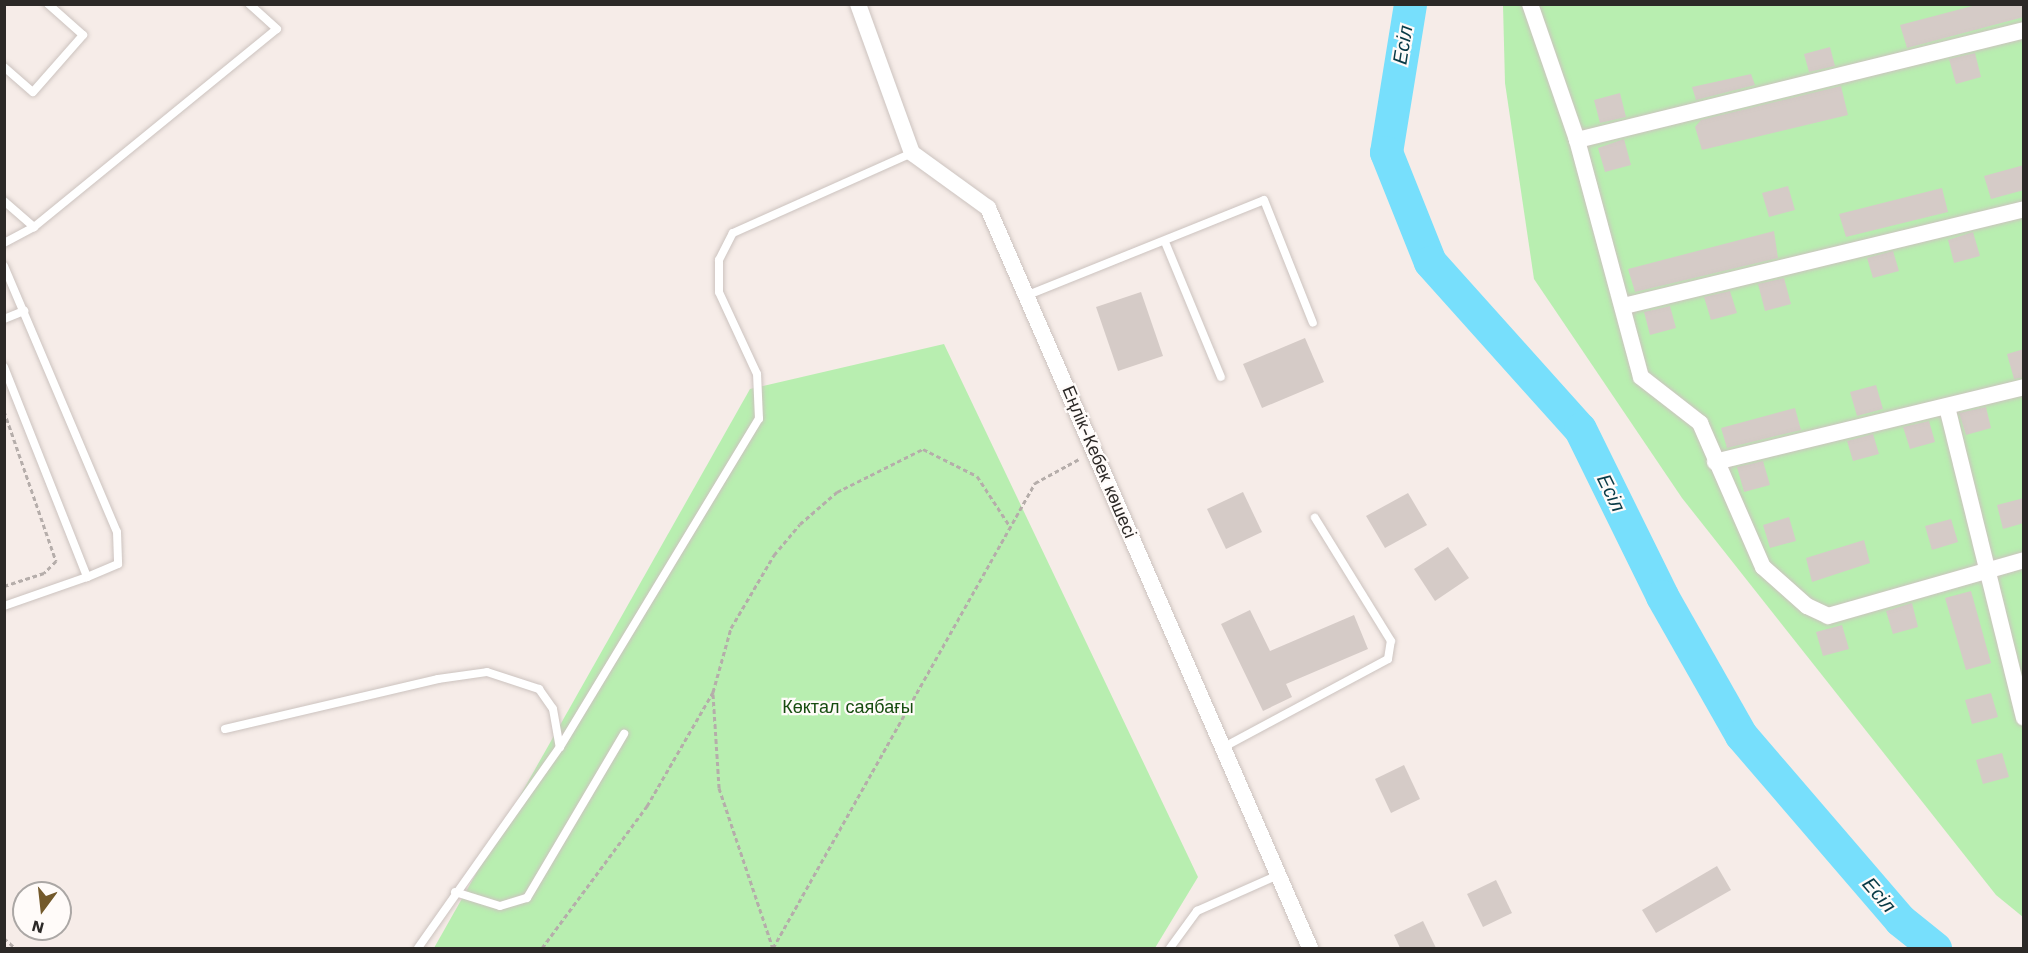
<!DOCTYPE html>
<html>
<head>
<meta charset="utf-8">
<style>
  body { margin:0 }
  #map { position:relative; width:2028px; height:953px; overflow:hidden; background:#f6ece8; font-family:"Work Sans",sans-serif }
  div>[style] { position:absolute }
  .green>* { inset:0; background:#b8eeb0 }
  .river>* { height:33px; margin:-16.5px; padding:0 16.5px; transform-origin:16.5px; border-radius:16.5px; background:#77dffc }
  .building>* { inset:0; background:#d5cbc7 }
  .path>* { height:3px; margin-top:-1.5px; transform-origin:0; background:repeating-linear-gradient(90deg,#b5adaa 0 4.5px,transparent 0 7.5px) }
  .roads { filter:drop-shadow(0 0 2px #ccc3bf) drop-shadow(0 0 2px #ccc3bf) }
  .service>* { height:8px; margin:-4px; padding:0 4px; transform-origin:4px; border-radius:4px; background:#fff }
  .minor>* { height:16px; margin:-8px; padding:0 8px; transform-origin:8px; border-radius:8px; background:#fff }
  span { translate:-50% -50%; white-space:nowrap; text-align:center; line-height:1.15; -webkit-text-stroke:4.5px #fffbf9; paint-order:stroke }
  .street-label { font-size:18px; color:#2c2927 }
  .park-label { font-size:18px; color:#174d10 }
  .water-label { font-size:20px; color:#083a46; font-style:italic }
  .frame { position:absolute; inset:0; border:6px solid #2c2927; pointer-events:none }
  .north { position:absolute; left:12px; top:881px; width:60px; height:60px; box-sizing:border-box; background:#fffbf9; border:2px solid #aba7a5; border-radius:50%; rotate:195deg; font-size:16px; font-weight:700; line-height:24px; text-align:center; color:#2c2927 }
  .north::after { content:''; display:block; margin:auto; width:21px; height:27px; background:#73592b; clip-path:polygon(50% 0,100% 100%,50% 72%,0 100%) }
</style>
</head>
<body>
<div id="map">
  <div class="green">
    <i style="clip-path:polygon(1503px 5px,2023px 5px,2023px 917px,1996px 895px,1682px 498px,1534px 279px,1505px 83px)"></i>
    <i style="clip-path:polygon(944px 344px,1198px 877px,1155px 948px,434px 948px,750px 389px)"></i>
  </div>
  <div class="river">
    <i style="left:1410px;top:4px;width:150px;rotate:99.2deg"></i>
    <i style="left:1386px;top:152px;width:118px;rotate:68.2deg"></i>
    <i style="left:1430px;top:262px;width:224px;rotate:48.1deg"></i>
    <i style="left:1580px;top:429px;width:186px;rotate:63.8deg"></i>
    <i style="left:1662px;top:596px;width:160px;rotate:60.4deg"></i>
    <i style="left:1741px;top:735px;width:244px;rotate:49.3deg"></i>
    <i style="left:1900px;top:920px;width:45px;rotate:38.7deg"></i>
  </div>
  <div class="building">
    <i style="clip-path:polygon(1980px 4px,2024px 4px,2024px 17px,1907px 48px,1900px 25px)"></i>
    <i style="clip-path:polygon(1830px 47px,1835px 66px,1809px 72px,1804px 54px)"></i>
    <i style="clip-path:polygon(1975px 53px,1981px 77px,1956px 84px,1949px 59px)"></i>
    <i style="clip-path:polygon(1751px 74px,1755px 85px,1696px 100px,1692px 87px)"></i>
    <i style="clip-path:polygon(1841px 86px,1848px 115px,1702px 150px,1695px 127px,1701px 120px)"></i>
    <i style="clip-path:polygon(1620px 93px,1626px 117px,1600px 123px,1594px 100px)"></i>
    <i style="clip-path:polygon(1624px 139px,1631px 165px,1605px 172px,1598px 148px)"></i>
    <i style="clip-path:polygon(2024px 165px,2024px 190px,1991px 199px,1984px 176px)"></i>
    <i style="clip-path:polygon(1788px 186px,1795px 210px,1769px 217px,1762px 193px)"></i>
    <i style="clip-path:polygon(1942px 188px,1948px 212px,1846px 237px,1839px 214px)"></i>
    <i style="clip-path:polygon(1774px 231px,1778px 258px,1635px 292px,1628px 269px)"></i>
    <i style="clip-path:polygon(1973px 232px,1980px 256px,1954px 263px,1948px 240px)"></i>
    <i style="clip-path:polygon(1893px 251px,1899px 271px,1873px 278px,1867px 258px)"></i>
    <i style="clip-path:polygon(1784px 278px,1791px 304px,1765px 311px,1758px 284px)"></i>
    <i style="clip-path:polygon(1730px 291px,1737px 313px,1711px 320px,1704px 297px)"></i>
    <i style="clip-path:polygon(1141px 292px,1163px 356px,1118px 371px,1096px 307px)"></i>
    <i style="clip-path:polygon(1670px 306px,1676px 328px,1650px 335px,1644px 312px)"></i>
    <i style="clip-path:polygon(1305px 338px,1324px 382px,1262px 408px,1243px 364px)"></i>
    <i style="clip-path:polygon(2024px 349px,2024px 377px,2014px 379px,2007px 354px)"></i>
    <i style="clip-path:polygon(1876px 385px,1883px 409px,1857px 416px,1850px 392px)"></i>
    <i style="clip-path:polygon(1986px 407px,1991px 428px,1966px 435px,1959px 413px)"></i>
    <i style="clip-path:polygon(1795px 408px,1801px 430px,1727px 448px,1721px 428px)"></i>
    <i style="clip-path:polygon(1929px 421px,1935px 442px,1910px 449px,1903px 427px)"></i>
    <i style="clip-path:polygon(1873px 434px,1879px 454px,1853px 461px,1847px 441px)"></i>
    <i style="clip-path:polygon(1763px 461px,1770px 485px,1744px 492px,1737px 467px)"></i>
    <i style="clip-path:polygon(1243px 492px,1262px 532px,1226px 549px,1207px 509px)"></i>
    <i style="clip-path:polygon(1408px 493px,1427px 525px,1385px 548px,1366px 516px)"></i>
    <i style="clip-path:polygon(2024px 498px,2024px 523px,2003px 529px,1997px 505px)"></i>
    <i style="clip-path:polygon(1789px 517px,1796px 541px,1770px 548px,1763px 525px)"></i>
    <i style="clip-path:polygon(1951px 519px,1958px 542px,1932px 550px,1925px 526px)"></i>
    <i style="clip-path:polygon(1864px 540px,1870px 563px,1812px 582px,1806px 558px)"></i>
    <i style="clip-path:polygon(1448px 547px,1469px 578px,1435px 601px,1414px 569px)"></i>
    <i style="clip-path:polygon(1971px 591px,1991px 663px,1966px 670px,1945px 598px)"></i>
    <i style="clip-path:polygon(1912px 603px,1918px 627px,1893px 634px,1886px 611px)"></i>
    <i style="clip-path:polygon(1250px 610px,1270px 651px,1354px 615px,1368px 649px,1286px 684px,1292px 697px,1263px 711px,1221px 624px)"></i>
    <i style="clip-path:polygon(1842px 625px,1849px 649px,1823px 656px,1816px 632px)"></i>
    <i style="clip-path:polygon(1991px 693px,1998px 717px,1972px 724px,1965px 700px)"></i>
    <i style="clip-path:polygon(2002px 753px,2009px 777px,1983px 784px,1976px 760px)"></i>
    <i style="clip-path:polygon(1404px 765px,1420px 799px,1391px 813px,1375px 779px)"></i>
    <i style="clip-path:polygon(1717px 866px,1731px 890px,1656px 933px,1642px 910px)"></i>
    <i style="clip-path:polygon(1496px 880px,1512px 913px,1483px 927px,1467px 894px)"></i>
    <i style="clip-path:polygon(1423px 921px,1436px 948px,1400px 948px,1394px 935px)"></i>
  </div>
  <div class="path">
    <i style="left:4px;top:411px;width:159px;rotate:70.9deg"></i>
    <i style="left:56px;top:561px;width:17px;rotate:135deg"></i>
    <i style="left:44px;top:573px;width:42px;rotate:162deg"></i>
    <i style="left:713px;top:694px;width:94px;rotate:86.3deg"></i>
    <i style="left:719px;top:788px;width:169px;rotate:71.4deg"></i>
    <i style="left:4px;top:938px;width:15px;rotate:42deg"></i>
    <i style="left:542px;top:948px;width:177px;rotate:-53.5deg"></i>
    <i style="left:647px;top:806px;width:132px;rotate:-59.9deg"></i>
    <i style="left:713px;top:692px;width:66px;rotate:-74.3deg"></i>
    <i style="left:731px;top:628px;width:85px;rotate:-59.5deg"></i>
    <i style="left:774px;top:555px;width:40px;rotate:-50deg"></i>
    <i style="left:800px;top:524px;width:49px;rotate:-40.9deg"></i>
    <i style="left:837px;top:492px;width:96px;rotate:-26.6deg"></i>
    <i style="left:923px;top:449px;width:60px;rotate:26.6deg"></i>
    <i style="left:977px;top:476px;width:62px;rotate:56.8deg"></i>
    <i style="left:773px;top:948px;width:534px;rotate:-60.6deg"></i>
    <i style="left:1035px;top:483px;width:50px;rotate:-28.6deg"></i>
  </div>
  <div class="roads">
    <div class="service">
      <i style="left:4px;top:67px;width:38px;rotate:41deg"></i>
      <i style="left:33px;top:92px;width:76px;rotate:-48.7deg"></i>
      <i style="left:83px;top:35px;width:47px;rotate:-138.5deg"></i>
      <i style="left:4px;top:201px;width:40px;rotate:41deg"></i>
      <i style="left:1165px;top:242px;width:146px;rotate:67.5deg"></i>
      <i style="left:4px;top:243px;width:34px;rotate:-28deg"></i>
      <i style="left:34px;top:227px;width:313px;rotate:-39.2deg"></i>
      <i style="left:277px;top:29px;width:38px;rotate:-138deg"></i>
      <i style="left:4px;top:266px;width:289px;rotate:67deg"></i>
      <i style="left:117px;top:532px;width:32px;rotate:88deg"></i>
      <i style="left:118px;top:564px;width:34px;rotate:157deg"></i>
      <i style="left:1028px;top:295px;width:254px;rotate:-21.9deg"></i>
      <i style="left:1264px;top:200px;width:132px;rotate:68.3deg"></i>
      <i style="left:4px;top:319px;width:22px;rotate:-22deg"></i>
      <i style="left:4px;top:367px;width:226px;rotate:68.4deg"></i>
      <i style="left:87px;top:577px;width:88px;rotate:160.7deg"></i>
      <i style="left:225px;top:729px;width:219px;rotate:-13.2deg"></i>
      <i style="left:438px;top:679px;width:49px;rotate:-8.1deg"></i>
      <i style="left:487px;top:672px;width:55px;rotate:18.1deg"></i>
      <i style="left:539px;top:689px;width:24px;rotate:55deg"></i>
      <i style="left:553px;top:709px;width:39px;rotate:80deg"></i>
      <i style="left:1224px;top:747px;width:186px;rotate:-28.2deg"></i>
      <i style="left:1388px;top:659px;width:18px;rotate:-81deg"></i>
      <i style="left:1391px;top:641px;width:145px;rotate:-121.7deg"></i>
      <i style="left:455px;top:892px;width:47px;rotate:17.3deg"></i>
      <i style="left:500px;top:906px;width:28px;rotate:-17deg"></i>
      <i style="left:527px;top:898px;width:191px;rotate:-59.4deg"></i>
      <i style="left:418px;top:948px;width:246px;rotate:-54.8deg"></i>
      <i style="left:560px;top:747px;width:384px;rotate:-58.8deg"></i>
      <i style="left:759px;top:419px;width:45px;rotate:-92.5deg"></i>
      <i style="left:757px;top:374px;width:90px;rotate:-114.9deg"></i>
      <i style="left:719px;top:292px;width:32px;rotate:-90deg"></i>
      <i style="left:719px;top:260px;width:30px;rotate:-63deg"></i>
      <i style="left:733px;top:233px;width:196px;rotate:-24.1deg"></i>
      <i style="left:1170px;top:948px;width:46px;rotate:-53.9deg"></i>
      <i style="left:1197px;top:911px;width:86px;rotate:-23.9deg"></i>
    </div>
    <div class="minor">
      <i style="left:858px;top:4px;width:158px;rotate:70.1deg"></i>
      <i style="left:912px;top:153px;width:94px;rotate:35.9deg"></i>
      <i style="left:988px;top:208px;width:807px;rotate:66.48deg"></i>
      <i style="left:1530px;top:4px;width:144px;rotate:70.9deg"></i>
      <i style="left:1577px;top:140px;width:245px;rotate:74.9deg"></i>
      <i style="left:1641px;top:377px;width:75px;rotate:37.9deg"></i>
      <i style="left:1700px;top:423px;width:157px;rotate:66.4deg"></i>
      <i style="left:1763px;top:567px;width:59px;rotate:41.6deg"></i>
      <i style="left:1807px;top:606px;width:23px;rotate:25deg"></i>
      <i style="left:1828px;top:616px;width:204px;rotate:-15.9deg"></i>
      <i style="left:1577px;top:140px;width:460px;rotate:-13.8deg"></i>
      <i style="left:1624px;top:306px;width:412px;rotate:-13.6deg"></i>
      <i style="left:1947px;top:407px;width:320px;rotate:76.1deg"></i>
      <i style="left:1715px;top:462px;width:318px;rotate:-13.6deg"></i>
    </div>
  </div>
  <div class="street-label">
    <span style="left:1099px;top:462px;rotate:67deg">Еңлік-Кебек көшесі</span>
  </div>
  <div class="park-label">
    <span style="left:848px;top:707px">Көктал саябағы</span>
  </div>
  <div class="water-label">
    <span style="left:1403px;top:45px;rotate:-81deg">Есіл</span>
    <span style="left:1611px;top:493px;rotate:64deg">Есіл</span>
    <span style="left:1879px;top:895px;rotate:49deg">Есіл</span>
  </div>
  <div class="frame"></div>
  <div class="north">N</div>
</div>
</body>
</html>
